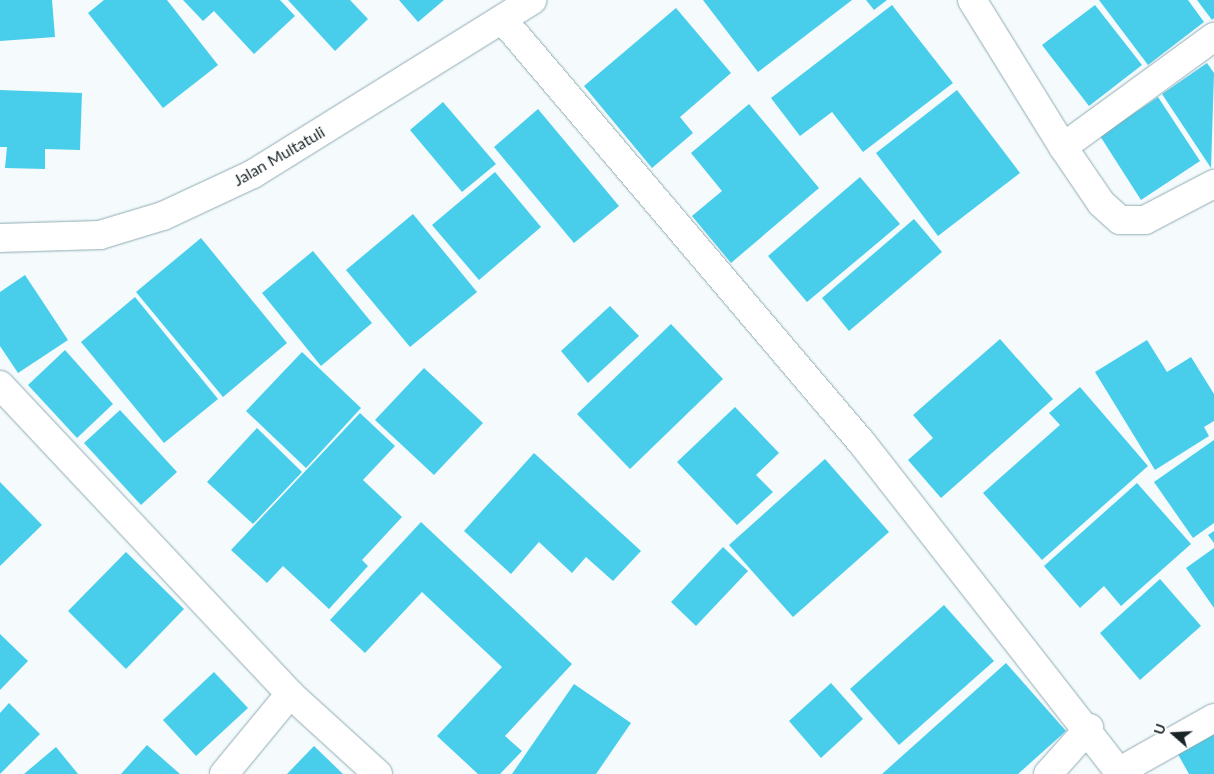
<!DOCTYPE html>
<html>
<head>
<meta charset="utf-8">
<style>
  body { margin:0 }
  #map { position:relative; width:1214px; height:774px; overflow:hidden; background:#f5fbfd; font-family:Lato,sans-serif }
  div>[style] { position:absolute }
  .building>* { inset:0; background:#48cdea }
  .roads { filter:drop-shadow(0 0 1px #8fabb3) drop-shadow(0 0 1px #8fabb3) }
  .minor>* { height:28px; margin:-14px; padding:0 14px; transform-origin:14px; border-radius:14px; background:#fff }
  .major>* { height:28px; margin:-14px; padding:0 14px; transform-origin:14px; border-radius:14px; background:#fff }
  span { translate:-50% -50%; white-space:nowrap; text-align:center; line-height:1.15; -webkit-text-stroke:4px #fff; paint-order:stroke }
  .street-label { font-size:16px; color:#192427 }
  .north { position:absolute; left:1149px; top:709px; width:50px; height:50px; -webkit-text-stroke:4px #fff; paint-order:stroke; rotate:289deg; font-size:14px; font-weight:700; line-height:20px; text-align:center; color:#192427 }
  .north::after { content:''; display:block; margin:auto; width:18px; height:22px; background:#192427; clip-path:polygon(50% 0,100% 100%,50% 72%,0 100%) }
</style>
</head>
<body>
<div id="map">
  <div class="building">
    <i style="clip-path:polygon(0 0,52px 0,55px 37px,0 41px)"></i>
    <i style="clip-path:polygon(104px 0,167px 0,218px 65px,163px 108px,88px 13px)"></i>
    <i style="clip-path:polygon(183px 0,280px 0,295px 16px,254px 54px,214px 11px,203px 21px)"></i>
    <i style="clip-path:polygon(288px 0,350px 0,368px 19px,335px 51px)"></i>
    <i style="clip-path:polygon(399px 0,444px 0,418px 22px)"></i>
    <i style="clip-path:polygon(703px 0,852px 0,758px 72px)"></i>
    <i style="clip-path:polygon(866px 0,887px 0,874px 10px)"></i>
    <i style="clip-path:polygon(1099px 0,1188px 0,1204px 22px,1148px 65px)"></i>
    <i style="clip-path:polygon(1197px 0,1214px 0,1214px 18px,1212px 20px)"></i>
    <i style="clip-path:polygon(892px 5px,953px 83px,863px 152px,832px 112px,800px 136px,771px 98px)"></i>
    <i style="clip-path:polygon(1095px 5px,1142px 65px,1089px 106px,1042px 45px)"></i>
    <i style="clip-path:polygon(676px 8px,731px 73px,680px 117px,693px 133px,652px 168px,584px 86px)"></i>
    <i style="clip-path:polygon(1207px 63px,1214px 73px,1211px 168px,1162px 94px)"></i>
    <i style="clip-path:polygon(0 90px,82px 93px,80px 150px,45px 149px,45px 169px,5px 168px,7px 147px,0 147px)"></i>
    <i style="clip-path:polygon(957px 90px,1020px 173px,938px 236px,876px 153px)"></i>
    <i style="clip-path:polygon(1158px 97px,1200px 161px,1141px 200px,1100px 136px)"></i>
    <i style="clip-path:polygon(443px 102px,496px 164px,462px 192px,410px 130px)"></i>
    <i style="clip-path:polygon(749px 104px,819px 188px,731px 263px,692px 216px,722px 191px,691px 153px)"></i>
    <i style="clip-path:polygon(538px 109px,619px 206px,574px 243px,494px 147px)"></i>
    <i style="clip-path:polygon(495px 172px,541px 227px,479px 280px,432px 225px)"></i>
    <i style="clip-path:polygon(860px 177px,900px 224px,807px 302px,768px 256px)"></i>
    <i style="clip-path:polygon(413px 214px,477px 292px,410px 347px,346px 270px)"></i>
    <i style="clip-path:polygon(914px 219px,942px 252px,849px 331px,822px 298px)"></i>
    <i style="clip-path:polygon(201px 238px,287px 343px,223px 397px,136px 292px)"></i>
    <i style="clip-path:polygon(313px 251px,372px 323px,321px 366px,262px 293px)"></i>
    <i style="clip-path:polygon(25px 275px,68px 340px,18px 373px,0 346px,0 292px)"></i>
    <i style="clip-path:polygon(135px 297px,218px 399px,164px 443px,81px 342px)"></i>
    <i style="clip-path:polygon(610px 306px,639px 336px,588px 383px,561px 351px)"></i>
    <i style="clip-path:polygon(671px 324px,723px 379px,630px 469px,577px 414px)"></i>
    <i style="clip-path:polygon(1000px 339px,1053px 399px,941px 498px,908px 460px,933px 438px,913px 415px)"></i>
    <i style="clip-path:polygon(1147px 340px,1167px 372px,1191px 357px,1214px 394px,1214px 421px,1204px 427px,1209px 436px,1155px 470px,1095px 372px)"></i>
    <i style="clip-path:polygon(65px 350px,113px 404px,77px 438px,28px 385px)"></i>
    <i style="clip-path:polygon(302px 352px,361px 408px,306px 468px,246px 411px)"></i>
    <i style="clip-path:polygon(424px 368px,483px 423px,434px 475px,375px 420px)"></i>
    <i style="clip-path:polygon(1080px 387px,1148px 466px,1042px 560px,983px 493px,1060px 425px,1049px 413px)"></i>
    <i style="clip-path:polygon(735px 407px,779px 453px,756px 475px,773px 492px,737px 525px,677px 462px)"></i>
    <i style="clip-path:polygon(120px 410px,177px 472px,141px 505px,84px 443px)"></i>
    <i style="clip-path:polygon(360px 413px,395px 446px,363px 480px,402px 517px,362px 560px,368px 566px,329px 609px,283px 566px,267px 583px,231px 550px)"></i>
    <i style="clip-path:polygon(257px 428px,302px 472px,253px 524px,207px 482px)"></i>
    <i style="clip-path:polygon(1214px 440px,1214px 523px,1193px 538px,1154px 482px)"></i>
    <i style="clip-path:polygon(534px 453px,641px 551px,613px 581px,586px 557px,572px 573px,539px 542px,511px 574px,464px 531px)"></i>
    <i style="clip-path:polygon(825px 459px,889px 532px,793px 617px,729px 545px)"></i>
    <i style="clip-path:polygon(0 482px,42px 525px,0 566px)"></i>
    <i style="clip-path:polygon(1137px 483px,1191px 544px,1121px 606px,1104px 586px,1080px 608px,1044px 566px)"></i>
    <i style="clip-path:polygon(421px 522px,572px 664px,505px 736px,522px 751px,500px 774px,478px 774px,437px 736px,502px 667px,422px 592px,365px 653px,330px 620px)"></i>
    <i style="clip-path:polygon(1214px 531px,1214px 543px,1208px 535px)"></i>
    <i style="clip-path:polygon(723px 547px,748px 571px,696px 626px,671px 602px)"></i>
    <i style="clip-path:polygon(1214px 548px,1214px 608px,1186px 568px)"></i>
    <i style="clip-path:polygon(126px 552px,184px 609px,126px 669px,68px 611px)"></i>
    <i style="clip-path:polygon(1160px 579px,1201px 626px,1140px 680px,1100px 633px)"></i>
    <i style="clip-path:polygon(944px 605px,994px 661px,899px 745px,850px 689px)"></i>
    <i style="clip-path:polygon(0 634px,28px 661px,0 690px)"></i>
    <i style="clip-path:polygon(1006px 663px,1066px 731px,1018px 774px,882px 774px)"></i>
    <i style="clip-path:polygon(214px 672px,248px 708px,196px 756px,163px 720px)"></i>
    <i style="clip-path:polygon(831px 683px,863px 719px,821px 758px,789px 721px)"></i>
    <i style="clip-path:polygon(574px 684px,631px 723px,596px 774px,512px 774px)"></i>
    <i style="clip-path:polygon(9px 703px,40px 734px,0 774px,0 713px)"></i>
    <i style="clip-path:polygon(1214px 729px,1214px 774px,1189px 774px,1175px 749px)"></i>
    <i style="clip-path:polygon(147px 745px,180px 774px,121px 774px)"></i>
    <i style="clip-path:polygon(314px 746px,343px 774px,287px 774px)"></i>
    <i style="clip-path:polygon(56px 747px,78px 774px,24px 774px)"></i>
  </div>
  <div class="roads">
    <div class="minor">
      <i style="left:972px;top:0;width:173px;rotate:58.2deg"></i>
      <i style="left:1063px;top:147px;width:68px;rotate:55.8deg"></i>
      <i style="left:1101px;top:203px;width:25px;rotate:42deg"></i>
      <i style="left:1120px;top:220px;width:25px"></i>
      <i style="left:1145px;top:220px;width:78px;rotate:-27.6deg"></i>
      <i style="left:503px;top:20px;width:555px;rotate:49.68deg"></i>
      <i style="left:862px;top:443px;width:420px;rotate:52deg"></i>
      <i style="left:1063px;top:147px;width:187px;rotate:-36.1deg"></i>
      <i style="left:0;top:385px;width:424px;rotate:46.8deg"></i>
      <i style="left:290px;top:694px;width:119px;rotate:42.3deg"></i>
      <i style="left:1120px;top:771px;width:108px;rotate:-29.4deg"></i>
      <i style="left:224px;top:774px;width:104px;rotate:-50.5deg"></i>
      <i style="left:1048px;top:774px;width:62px;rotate:-48.3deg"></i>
    </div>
    <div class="major">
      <i style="left:0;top:238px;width:100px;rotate:-1.7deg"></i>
      <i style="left:100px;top:235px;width:66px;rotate:-16.8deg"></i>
      <i style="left:163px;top:216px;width:99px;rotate:-25deg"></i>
      <i style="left:253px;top:174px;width:329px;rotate:-31.9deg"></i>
    </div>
  </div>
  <div class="street-label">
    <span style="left:279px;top:156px;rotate:-30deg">Jalan Multatuli</span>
  </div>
  <div class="north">U</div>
</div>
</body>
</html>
